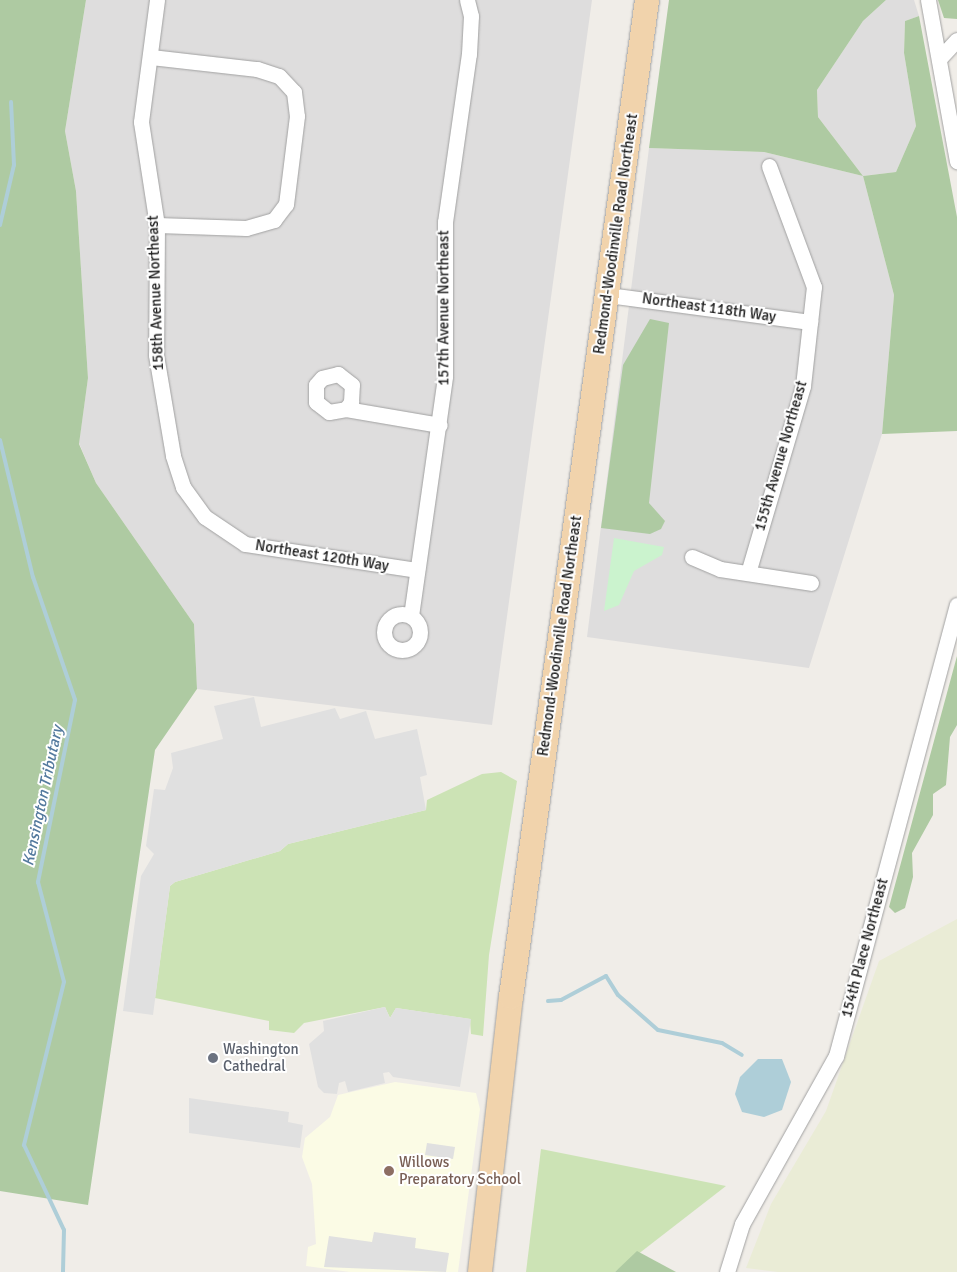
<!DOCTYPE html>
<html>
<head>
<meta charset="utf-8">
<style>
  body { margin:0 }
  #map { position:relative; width:957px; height:1272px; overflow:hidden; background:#f0ede8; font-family:Signika,sans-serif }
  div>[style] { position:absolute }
  .residential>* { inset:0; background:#dedddd }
  .education>* { inset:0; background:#fbfbe5 }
  .farmland>* { inset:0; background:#eaecd6 }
  .grass>* { inset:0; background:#cce3b5 }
  .forest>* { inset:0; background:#aecaa2 }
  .park>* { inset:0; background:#cbf3ce }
  .parking>* { inset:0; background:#e0e0e0 }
  .water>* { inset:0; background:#aeced8 }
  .stream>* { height:4px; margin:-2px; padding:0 2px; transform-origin:2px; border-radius:2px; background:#aeced8 }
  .roads { filter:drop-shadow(0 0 1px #a1a1a1) drop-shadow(0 0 1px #a1a1a1) }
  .street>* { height:15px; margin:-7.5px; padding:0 7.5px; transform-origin:7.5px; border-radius:7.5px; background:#fff }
  .street>.ring { margin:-7.5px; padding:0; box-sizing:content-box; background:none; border:15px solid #fff; border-radius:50% }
  .primary>* { height:24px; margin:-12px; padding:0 12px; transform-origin:12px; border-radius:12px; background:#f1d3ac }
  .dots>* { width:14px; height:14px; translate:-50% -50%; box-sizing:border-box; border:2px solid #fff; border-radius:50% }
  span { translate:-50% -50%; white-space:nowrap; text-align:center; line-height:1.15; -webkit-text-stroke:4px #fff; paint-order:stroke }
  .street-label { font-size:15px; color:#202020 }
  .worship-label { font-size:15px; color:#5b616d }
  .left { translate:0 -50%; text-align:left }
  .education-label { font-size:15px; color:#785e54 }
  .water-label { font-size:16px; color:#547a9e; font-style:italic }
</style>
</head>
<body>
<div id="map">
  <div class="residential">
    <i style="clip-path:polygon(86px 0,592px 0,492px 725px,197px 689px,194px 624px,96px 483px,79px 443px,88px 378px,76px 191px,65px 131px)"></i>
    <i style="clip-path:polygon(886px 0,914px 0,919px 16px,905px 21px,904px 53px,916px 126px,896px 172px,863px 176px,894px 295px,882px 434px,809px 668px,587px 637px,649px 148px,764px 152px,863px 176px,818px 117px,817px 90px,863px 21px)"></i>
  </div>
  <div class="education">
    <i style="clip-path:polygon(395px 1082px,476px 1093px,480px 1109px,458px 1272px,350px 1272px,306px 1266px,308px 1247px,316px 1244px,312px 1184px,302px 1157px,305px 1138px,330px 1117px,338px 1095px)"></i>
  </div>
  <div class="farmland">
    <i style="clip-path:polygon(957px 919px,957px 1272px,778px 1272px,746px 1268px,771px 1204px,826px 1111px,879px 961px)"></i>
  </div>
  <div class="grass">
    <i style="clip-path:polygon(501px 772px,517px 781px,489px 955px,483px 1036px,471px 1034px,470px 1019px,396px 1008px,390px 1018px,385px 1007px,304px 1023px,294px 1033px,269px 1030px,269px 1021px,155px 998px,170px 886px,175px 882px,280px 851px,288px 844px,426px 810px,427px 800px,482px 774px)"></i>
    <i style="clip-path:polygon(541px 1149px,726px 1186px,615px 1272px,526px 1272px)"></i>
  </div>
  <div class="forest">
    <i style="clip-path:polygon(0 0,86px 0,65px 131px,76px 191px,88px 378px,79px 444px,96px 483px,194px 624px,197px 689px,155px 750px,88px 1205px,0 1191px)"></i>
    <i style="clip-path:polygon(669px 0,886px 0,863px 21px,817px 90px,818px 117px,863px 176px,896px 172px,916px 126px,904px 53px,905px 21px,919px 16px,957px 217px,957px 431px,882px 434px,894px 295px,863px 176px,764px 152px,649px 148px)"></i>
    <i style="clip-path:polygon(938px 0,957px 0,957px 19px,944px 18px)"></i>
    <i style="clip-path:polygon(650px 319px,669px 323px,649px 503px,665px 521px,661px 529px,650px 534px,601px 528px,623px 365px)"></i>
    <i style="clip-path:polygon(957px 656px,957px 725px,950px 737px,946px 785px,933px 794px,933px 815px,912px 853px,913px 877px,905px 908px,895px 913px,889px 907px)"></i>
    <i style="clip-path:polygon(637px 1251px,676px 1272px,615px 1272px)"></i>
  </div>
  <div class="park">
    <i style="clip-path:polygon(614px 538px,664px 547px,662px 555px,634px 571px,619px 605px,604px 611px)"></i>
  </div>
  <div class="parking">
    <i style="clip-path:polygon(254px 697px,261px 727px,335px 708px,340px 719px,366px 711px,375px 739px,417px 729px,427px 775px,420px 777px,426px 810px,288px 844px,280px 851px,175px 882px,170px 886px,153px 1015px,123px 1011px,141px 876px,154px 854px,146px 846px,154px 789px,165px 790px,173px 768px,171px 753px,223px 739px,214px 706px)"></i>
    <i style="clip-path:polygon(385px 1007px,390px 1018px,396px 1008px,471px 1019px,460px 1087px,393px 1077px,389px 1072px,383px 1073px,385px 1083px,348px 1092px,345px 1081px,339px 1083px,337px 1094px,324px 1093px,318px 1087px,309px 1044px,324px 1031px,323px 1021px)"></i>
    <i style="clip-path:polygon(189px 1098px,289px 1112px,288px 1122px,303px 1125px,300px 1148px,189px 1133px)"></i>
    <i style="clip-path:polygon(427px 1143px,455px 1147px,453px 1159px,425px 1155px)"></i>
    <i style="clip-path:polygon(374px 1232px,416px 1238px,415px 1248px,449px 1253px,446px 1272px,324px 1267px,329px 1236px,372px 1242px)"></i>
  </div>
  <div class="water">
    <i style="clip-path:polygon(758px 1059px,782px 1059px,791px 1082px,782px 1110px,764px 1117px,742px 1112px,735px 1094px,740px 1077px)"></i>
  </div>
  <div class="stream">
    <i style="left:0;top:225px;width:62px;rotate:-76.9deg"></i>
    <i style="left:14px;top:165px;width:63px;rotate:-92.7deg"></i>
    <i style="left:0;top:440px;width:141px;rotate:76.5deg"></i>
    <i style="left:33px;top:577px;width:130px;rotate:71.1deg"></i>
    <i style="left:75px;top:700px;width:186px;rotate:101.5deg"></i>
    <i style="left:38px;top:882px;width:103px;rotate:75.4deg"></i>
    <i style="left:64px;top:982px;width:168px;rotate:103.8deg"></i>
    <i style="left:24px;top:1145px;width:94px;rotate:64.8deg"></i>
    <i style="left:64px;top:1230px;width:42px;rotate:91.4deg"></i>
    <i style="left:548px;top:1001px;width:13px;rotate:-4deg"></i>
    <i style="left:561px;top:1000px;width:51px;rotate:-28.1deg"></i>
    <i style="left:606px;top:976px;width:22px;rotate:58deg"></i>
    <i style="left:618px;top:995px;width:53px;rotate:41.2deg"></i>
    <i style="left:658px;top:1030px;width:65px;rotate:11.5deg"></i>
    <i style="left:722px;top:1043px;width:23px;rotate:31deg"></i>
  </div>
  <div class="roads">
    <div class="street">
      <i style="left:157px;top:0;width:123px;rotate:97.5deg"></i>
      <i style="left:141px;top:122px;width:104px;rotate:81.2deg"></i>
      <i style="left:157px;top:225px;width:130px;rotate:90.4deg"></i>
      <i style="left:156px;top:355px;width:102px;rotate:80.4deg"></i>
      <i style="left:173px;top:456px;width:33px;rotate:72deg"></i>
      <i style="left:183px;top:487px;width:37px;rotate:54deg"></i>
      <i style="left:205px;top:517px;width:48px;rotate:34deg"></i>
      <i style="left:245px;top:544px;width:174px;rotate:8.6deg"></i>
      <i style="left:928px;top:0;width:164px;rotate:79.8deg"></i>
      <i style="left:151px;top:57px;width:107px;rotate:6.5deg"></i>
      <i style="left:257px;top:69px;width:23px;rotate:18deg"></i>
      <i style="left:279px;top:76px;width:22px;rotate:47deg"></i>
      <i style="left:294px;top:92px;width:24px;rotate:83deg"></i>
      <i style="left:297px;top:116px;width:89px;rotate:97.1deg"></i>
      <i style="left:286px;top:204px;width:20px;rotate:127deg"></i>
      <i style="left:274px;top:220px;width:29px;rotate:164deg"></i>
      <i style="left:246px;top:228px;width:89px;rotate:-178.1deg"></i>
      <i style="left:939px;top:59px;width:26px;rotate:-47deg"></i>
      <i style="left:608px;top:295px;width:204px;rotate:7.6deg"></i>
      <i style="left:346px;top:409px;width:9px;rotate:-54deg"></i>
      <i style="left:351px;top:402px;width:17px;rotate:-87deg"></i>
      <i style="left:352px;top:385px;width:18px;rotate:-142deg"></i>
      <i style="left:338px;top:374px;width:16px;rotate:166deg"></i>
      <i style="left:322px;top:378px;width:9px;rotate:131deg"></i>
      <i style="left:316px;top:385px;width:17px;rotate:90deg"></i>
      <i style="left:316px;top:402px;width:16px;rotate:38deg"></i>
      <i style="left:329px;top:412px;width:17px;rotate:-10deg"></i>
      <i style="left:346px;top:409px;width:95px;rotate:9.7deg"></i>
      <i style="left:692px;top:557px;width:30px;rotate:23deg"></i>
      <i style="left:720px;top:569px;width:92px;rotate:8.7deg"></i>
      <i style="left:748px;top:573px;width:195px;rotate:-73.6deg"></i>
      <i style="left:803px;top:386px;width:100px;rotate:-83.7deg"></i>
      <i style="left:814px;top:287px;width:129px;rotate:-110.4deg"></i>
      <i class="ring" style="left:384px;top:614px;width:21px;height:21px"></i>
      <i style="left:411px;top:616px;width:242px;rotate:-81.9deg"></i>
      <i style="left:445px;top:376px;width:154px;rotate:-90deg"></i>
      <i style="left:445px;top:222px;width:170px;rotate:-81.9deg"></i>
      <i style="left:469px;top:54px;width:38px;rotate:-87deg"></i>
      <i style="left:471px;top:16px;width:16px;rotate:-104deg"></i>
      <i style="left:727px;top:1272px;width:50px;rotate:-72.6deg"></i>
      <i style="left:742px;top:1224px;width:193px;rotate:-60.8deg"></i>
      <i style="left:836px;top:1056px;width:467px;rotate:-75deg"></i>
    </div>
    <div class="primary">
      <i style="left:480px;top:1272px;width:277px;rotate:-83.6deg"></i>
      <i style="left:511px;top:997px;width:1006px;rotate:-82.23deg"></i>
    </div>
  </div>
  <div class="dots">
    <i style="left:213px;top:1058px;background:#6b7280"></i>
    <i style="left:389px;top:1171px;background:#8d6e63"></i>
  </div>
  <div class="street-label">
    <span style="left:616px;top:234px;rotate:-82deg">Redmond-Woodinville Road Northeast</span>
    <span style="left:156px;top:293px;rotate:-92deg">158th Avenue Northeast</span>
    <span style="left:444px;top:308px;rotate:-90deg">157th Avenue Northeast</span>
    <span style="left:709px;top:308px;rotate:8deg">Northeast 118th Way</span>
    <span style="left:781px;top:456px;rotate:-74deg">155th Avenue Northeast</span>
    <span style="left:322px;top:556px;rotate:9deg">Northeast 120th Way</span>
    <span style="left:560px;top:636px;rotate:-82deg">Redmond-Woodinville Road Northeast</span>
    <span style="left:865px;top:948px;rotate:-75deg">154th Place Northeast</span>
  </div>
  <div class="worship-label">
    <span class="left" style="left:223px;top:1058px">Washington<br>Cathedral</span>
  </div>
  <div class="education-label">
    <span class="left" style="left:399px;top:1171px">Willows<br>Preparatory School</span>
  </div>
  <div class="water-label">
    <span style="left:43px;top:796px;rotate:-78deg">Kensington Tributary</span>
  </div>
</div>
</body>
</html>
